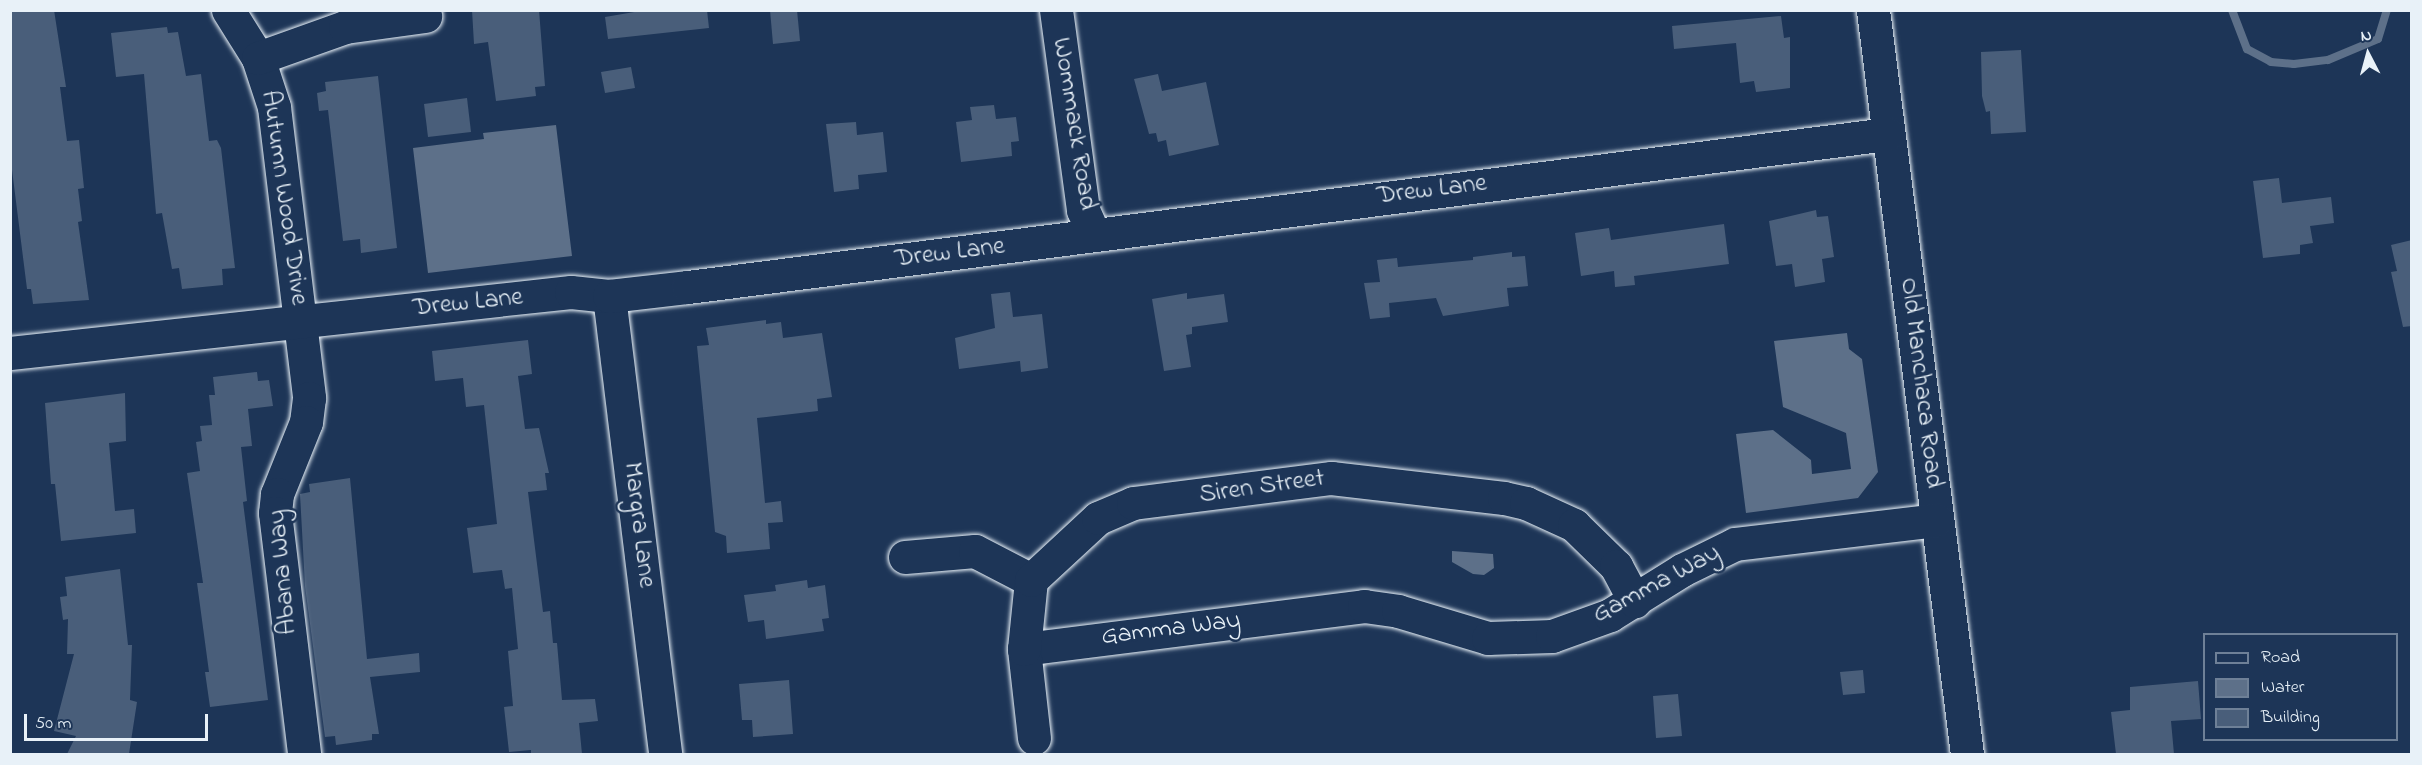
<!DOCTYPE html>
<html>
<head>
<meta charset="utf-8">
<style>
  body { margin:0 }
  #map { position:relative; width:2422px; height:765px; overflow:hidden; background:#1d3557; font-family:"Indie Flower",sans-serif }
  div>[style] { position:absolute }
  .water>* { inset:0; background:#5d7089 }
  .stream>* { height:8px; margin:-4px; padding:0 4px; transform-origin:4px; border-radius:4px; background:#5d7089 }
  .building>* { inset:0; background:#495e7a }
  .roads { filter:drop-shadow(0 0 2px #e8f1f8) drop-shadow(0 0 2px #e8f1f8) }
  .minor>* { height:33px; margin:-16.5px; padding:0 16.5px; transform-origin:16.5px; border-radius:16.5px; background:#1d3557 }
  span { translate:-50% -50%; white-space:nowrap; text-align:center; line-height:1.15; -webkit-text-stroke:5px #1d3557; paint-order:stroke }
  .street-label { font-size:26px; color:#e8f1f8 }
  .frame { position:absolute; inset:0; border:12px solid #e8f1f8; pointer-events:none }
  .legend { position:absolute; left:2203px; top:633px; width:195px; height:108px; box-sizing:border-box; background:#1d3557; border:2px solid #6e8097; margin:0; padding:8px 10px; list-style:none; font-size:18px; color:#e8f1f8 }
  .legend li { display:flex; align-items:center; gap:12px; height:30px }
  .legend b { width:30px; border:2px solid #6e8097 }
  .north { position:absolute; left:2338px; top:24px; width:60px; height:60px; -webkit-text-stroke:4px #1d3557; paint-order:stroke; rotate:354deg; font-size:16px; font-weight:700; line-height:24px; text-align:center; color:#e8f1f8 }
  .north::after { content:''; display:block; margin:auto; width:21px; height:27px; background:#e8f1f8; clip-path:polygon(50% 0,100% 100%,50% 72%,0 100%) }
  .scale { position:absolute; left:24px; top:714px; width:184px; height:27px; box-sizing:border-box; border:3px solid #e8f1f8; border-top:0; padding-left:8px; font-size:18px; line-height:21px; white-space:nowrap; color:#e8f1f8; -webkit-text-stroke:4px #1d3557; paint-order:stroke }
</style>
</head>
<body>
<div id="map">
  <div class="water">
    <i style="clip-path:polygon(556px 125px,572px 256px,428px 273px,413px 148px,484px 139px,483px 133px)"></i>
    <i style="clip-path:polygon(1847px 333px,1849px 349px,1862px 359px,1878px 472px,1858px 498px,1746px 513px,1736px 434px,1773px 430px,1811px 460px,1812px 474px,1851px 469px,1846px 433px,1783px 407px,1774px 341px)"></i>
    <i style="clip-path:polygon(1452px 551px,1493px 554px,1494px 568px,1484px 575px,1473px 574px,1452px 562px)"></i>
  </div>
  <div class="stream">
    <i style="left:2232px;top:10px;width:42px;rotate:69deg"></i>
    <i style="left:2247px;top:49px;width:27px;rotate:28deg"></i>
    <i style="left:2271px;top:62px;width:23px;rotate:5deg"></i>
    <i style="left:2294px;top:64px;width:34px;rotate:-7deg"></i>
    <i style="left:2328px;top:60px;width:54px;rotate:-22.8deg"></i>
    <i style="left:2378px;top:39px;width:30px;rotate:-73deg"></i>
  </div>
  <div class="building">
    <i style="clip-path:polygon(10px 10px,54px 10px,66px 87px,60px 87px,67px 141px,79px 140px,84px 188px,78px 189px,82px 221px,78px 222px,89px 300px,33px 304px,31px 289px,27px 289px,10px 154px)"></i>
    <i style="clip-path:polygon(472px 10px,539px 10px,545px 86px,535px 87px,536px 96px,496px 101px,488px 42px,474px 44px)"></i>
    <i style="clip-path:polygon(646px 10px,707px 10px,709px 28px,608px 39px,605px 17px)"></i>
    <i style="clip-path:polygon(770px 10px,797px 10px,800px 41px,773px 44px)"></i>
    <i style="clip-path:polygon(1781px 16px,1784px 38px,1790px 37px,1790px 88px,1756px 92px,1754px 81px,1740px 83px,1736px 43px,1674px 49px,1672px 26px)"></i>
    <i style="clip-path:polygon(167px 27px,168px 33px,178px 32px,186px 76px,201px 74px,209px 141px,217px 140px,221px 148px,235px 268px,222px 269px,223px 285px,182px 289px,179px 268px,172px 269px,162px 213px,156px 214px,144px 74px,116px 77px,111px 33px)"></i>
    <i style="clip-path:polygon(2021px 50px,2026px 132px,1991px 134px,1990px 111px,1986px 112px,1982px 96px,1981px 52px)"></i>
    <i style="clip-path:polygon(631px 67px,635px 88px,605px 93px,601px 72px)"></i>
    <i style="clip-path:polygon(1158px 74px,1162px 91px,1206px 82px,1219px 145px,1169px 156px,1166px 140px,1158px 142px,1156px 133px,1149px 134px,1134px 79px)"></i>
    <i style="clip-path:polygon(378px 76px,397px 248px,361px 253px,360px 239px,343px 241px,328px 110px,319px 111px,317px 93px,326px 91px,325px 82px)"></i>
    <i style="clip-path:polygon(467px 98px,471px 132px,428px 137px,424px 104px)"></i>
    <i style="clip-path:polygon(994px 105px,996px 119px,1016px 117px,1019px 141px,1011px 142px,1012px 156px,961px 162px,956px 122px,972px 120px,970px 107px)"></i>
    <i style="clip-path:polygon(856px 122px,857px 135px,883px 132px,887px 172px,858px 175px,859px 189px,834px 192px,826px 124px)"></i>
    <i style="clip-path:polygon(2279px 178px,2282px 203px,2331px 197px,2334px 223px,2310px 226px,2313px 243px,2300px 245px,2300px 254px,2263px 258px,2253px 181px)"></i>
    <i style="clip-path:polygon(1816px 210px,1817px 217px,1828px 216px,1834px 257px,1822px 259px,1825px 282px,1795px 287px,1792px 264px,1776px 266px,1769px 221px)"></i>
    <i style="clip-path:polygon(1724px 224px,1729px 264px,1634px 276px,1635px 285px,1615px 287px,1614px 271px,1581px 276px,1575px 233px,1609px 228px,1611px 240px)"></i>
    <i style="clip-path:polygon(2412px 240px,2412px 326px,2403px 327px,2391px 272px,2397px 271px,2391px 245px)"></i>
    <i style="clip-path:polygon(1512px 252px,1512px 257px,1525px 256px,1528px 286px,1507px 288px,1509px 306px,1443px 316px,1436px 298px,1389px 303px,1390px 317px,1370px 319px,1364px 283px,1380px 282px,1377px 260px,1397px 258px,1398px 267px,1473px 260px,1473px 257px)"></i>
    <i style="clip-path:polygon(1010px 292px,1013px 317px,1042px 314px,1048px 368px,1021px 372px,1020px 361px,959px 369px,955px 338px,995px 328px,991px 294px)"></i>
    <i style="clip-path:polygon(1187px 293px,1187px 299px,1224px 294px,1228px 322px,1192px 327px,1192px 334px,1186px 335px,1191px 367px,1164px 371px,1152px 299px)"></i>
    <i style="clip-path:polygon(766px 320px,766px 324px,781px 322px,783px 338px,822px 333px,832px 397px,817px 399px,818px 411px,757px 418px,765px 503px,781px 501px,783px 522px,768px 523px,770px 549px,727px 553px,726px 536px,715px 532px,697px 346px,709px 345px,706px 328px)"></i>
    <i style="clip-path:polygon(528px 340px,532px 374px,518px 376px,525px 429px,539px 428px,549px 473px,545px 473px,547px 490px,528px 492px,543px 612px,550px 611px,553px 643px,557px 643px,562px 700px,595px 699px,598px 721px,579px 723px,582px 754px,531px 754px,531px 750px,509px 752px,504px 707px,513px 706px,508px 651px,518px 649px,512px 588px,505px 589px,502px 570px,473px 573px,467px 528px,497px 524px,484px 405px,466px 407px,463px 378px,435px 381px,432px 351px)"></i>
    <i style="clip-path:polygon(257px 372px,258px 381px,269px 380px,273px 406px,248px 409px,252px 446px,241px 447px,247px 501px,243px 502px,268px 700px,210px 707px,205px 672px,209px 672px,197px 583px,203px 583px,187px 473px,200px 471px,196px 442px,202px 441px,200px 426px,212px 425px,209px 395px,215px 395px,213px 377px)"></i>
    <i style="clip-path:polygon(125px 393px,126px 441px,109px 443px,115px 511px,134px 509px,136px 533px,61px 541px,55px 484px,51px 484px,45px 403px)"></i>
    <i style="clip-path:polygon(350px 478px,367px 659px,419px 653px,420px 672px,370px 677px,379px 734px,372px 734px,372px 740px,336px 745px,335px 736px,325px 737px,305px 586px,300px 494px,310px 492px,309px 484px)"></i>
    <i style="clip-path:polygon(120px 569px,128px 645px,132px 645px,130px 700px,137px 702px,129px 754px,67px 754px,76px 736px,54px 731px,74px 654px,67px 654px,68px 619px,63px 620px,60px 597px,67px 596px,65px 577px)"></i>
    <i style="clip-path:polygon(807px 580px,808px 588px,825px 585px,829px 618px,822px 619px,824px 631px,766px 639px,764px 620px,748px 622px,744px 595px,776px 591px,775px 585px)"></i>
    <i style="clip-path:polygon(1863px 670px,1865px 693px,1843px 695px,1840px 672px)"></i>
    <i style="clip-path:polygon(789px 680px,793px 734px,753px 737px,752px 720px,742px 720px,739px 684px)"></i>
    <i style="clip-path:polygon(2198px 681px,2201px 719px,2171px 721px,2174px 754px,2116px 754px,2111px 712px,2130px 710px,2130px 687px)"></i>
    <i style="clip-path:polygon(1678px 694px,1682px 736px,1656px 738px,1653px 696px)"></i>
  </div>
  <div class="roads">
    <div class="minor">
      <i style="left:228px;top:10px;width:57px;rotate:58deg"></i>
      <i style="left:258px;top:58px;width:52px;rotate:71.9deg"></i>
      <i style="left:274px;top:107px;width:293px;rotate:83.1deg"></i>
      <i style="left:309px;top:398px;width:24px;rotate:97deg"></i>
      <i style="left:306px;top:422px;width:78px;rotate:111.9deg"></i>
      <i style="left:277px;top:494px;width:19px;rotate:96deg"></i>
      <i style="left:275px;top:513px;width:243px;rotate:83.1deg"></i>
      <i style="left:1056px;top:10px;width:202px;rotate:82.3deg"></i>
      <i style="left:1083px;top:210px;width:27px;rotate:66deg"></i>
      <i style="left:1873px;top:10px;width:750px;rotate:82.8deg"></i>
      <i style="left:258px;top:58px;width:92px;rotate:-19.6deg"></i>
      <i style="left:345px;top:27px;width:81px;rotate:-7.8deg"></i>
      <i style="left:609px;top:296px;width:461px;rotate:83deg"></i>
      <i style="left:10px;top:353px;width:564px;rotate:-6.21deg"></i>
      <i style="left:571px;top:292px;width:38px;rotate:6deg"></i>
      <i style="left:609px;top:296px;width:80px;rotate:-6.5deg"></i>
      <i style="left:688px;top:287px;width:1210px;rotate:-7.27deg"></i>
      <i style="left:905px;top:557px;width:70px;rotate:-4.9deg"></i>
      <i style="left:975px;top:551px;width:63px;rotate:27.4deg"></i>
      <i style="left:1024px;top:649px;width:343px;rotate:-7.2deg"></i>
      <i style="left:1364px;top:606px;width:34px;rotate:8deg"></i>
      <i style="left:1398px;top:611px;width:94px;rotate:16.7deg"></i>
      <i style="left:1488px;top:638px;width:64px;rotate:-1.8deg"></i>
      <i style="left:1552px;top:636px;width:62px;rotate:-19.9deg"></i>
      <i style="left:1610px;top:615px;width:85px;rotate:-32deg"></i>
      <i style="left:1682px;top:570px;width:59px;rotate:-26.1deg"></i>
      <i style="left:1735px;top:544px;width:203px;rotate:-6.8deg"></i>
      <i style="left:1034px;top:738px;width:90px;rotate:-96.4deg"></i>
      <i style="left:1024px;top:649px;width:69px;rotate:-84.2deg"></i>
      <i style="left:1031px;top:580px;width:91px;rotate:-42.8deg"></i>
      <i style="left:1098px;top:518px;width:38px;rotate:-23deg"></i>
      <i style="left:1133px;top:503px;width:200px;rotate:-7.2deg"></i>
      <i style="left:1331px;top:478px;width:174px;rotate:6.6deg"></i>
      <i style="left:1504px;top:498px;width:23px;rotate:13deg"></i>
      <i style="left:1526px;top:503px;width:53px;rotate:24.6deg"></i>
      <i style="left:1574px;top:525px;width:59px;rotate:44.3deg"></i>
      <i style="left:1616px;top:566px;width:40px;rotate:62deg"></i>
    </div>
  </div>
  <div class="street-label">
    <span style="left:1073px;top:124px;rotate:81deg">Wommack Road</span>
    <span style="left:1432px;top:191px;rotate:-7deg">Drew Lane</span>
    <span style="left:283px;top:198px;rotate:82deg">Autumn Wood Drive</span>
    <span style="left:950px;top:254px;rotate:-7deg">Drew Lane</span>
    <span style="left:468px;top:304px;rotate:-6deg">Drew Lane</span>
    <span style="left:1920px;top:383px;rotate:83deg">Old Manchaca Road</span>
    <span style="left:1262px;top:488px;rotate:-8deg">Siren Street</span>
    <span style="left:638px;top:525px;rotate:83deg">Margra Lane</span>
    <span style="left:284px;top:572px;rotate:-95deg">Abana Way</span>
    <span style="left:1657px;top:585px;rotate:-28deg">Gamma Way</span>
    <span style="left:1171px;top:630px;rotate:-7deg">Gamma Way</span>
  </div>
  <div class="frame"></div>
  <ul class="legend">
  <li><b style="height:8px;background:#1d3557"></b>Road</li>
  <li><b style="height:16px;background:#5d7089"></b>Water</li>
  <li><b style="height:16px;background:#495e7a"></b>Building</li>
  </ul>
  <div class="north">N</div>
  <div class="scale">50 m</div>
</div>
</body>
</html>
